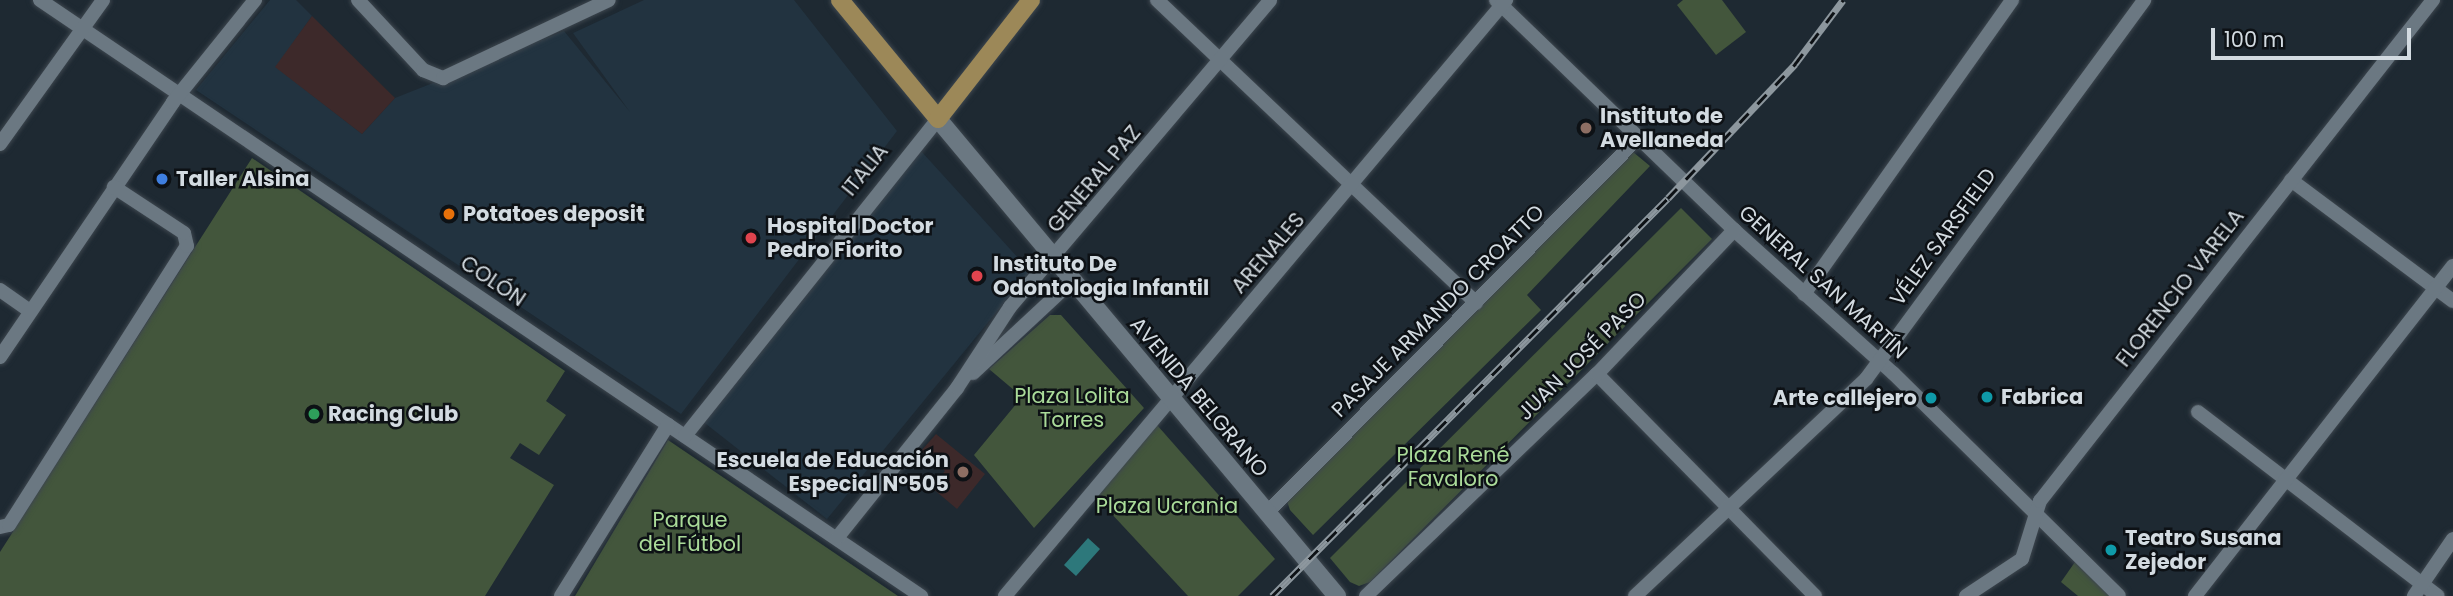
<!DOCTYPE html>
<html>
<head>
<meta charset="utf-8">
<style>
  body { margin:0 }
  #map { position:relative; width:2453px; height:596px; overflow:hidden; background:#1e2932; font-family:Poppins,sans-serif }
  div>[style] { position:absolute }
  .built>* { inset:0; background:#223340 }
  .education>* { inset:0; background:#3d292a }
  .green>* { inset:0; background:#43563c }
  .water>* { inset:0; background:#2d787b }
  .roads { filter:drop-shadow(0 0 2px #3d464e) drop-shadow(0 0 2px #3d464e) }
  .street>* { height:14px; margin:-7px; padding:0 7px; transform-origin:7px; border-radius:7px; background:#6b7882 }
  .secondary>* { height:18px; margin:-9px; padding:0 9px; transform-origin:9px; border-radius:9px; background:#6b7882 }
  .primary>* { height:18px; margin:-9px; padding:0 9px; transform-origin:9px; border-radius:9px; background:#9c8858 }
  .rail>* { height:7px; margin-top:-3.5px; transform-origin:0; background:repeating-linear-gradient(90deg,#0d1115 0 13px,#8d979e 0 26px); box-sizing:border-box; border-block:2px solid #8d979e }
  .dots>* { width:19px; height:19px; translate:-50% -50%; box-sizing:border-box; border:4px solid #0d1115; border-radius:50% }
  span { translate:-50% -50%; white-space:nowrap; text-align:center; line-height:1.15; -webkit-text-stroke:5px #0d1115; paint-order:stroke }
  .poi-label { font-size:21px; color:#d3dbe1; font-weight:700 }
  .left { translate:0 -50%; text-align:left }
  .right { translate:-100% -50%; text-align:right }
  .street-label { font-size:21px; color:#d3dbe1 }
  .park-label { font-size:21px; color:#aadb99 }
  .scale { position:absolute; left:2211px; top:28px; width:200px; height:32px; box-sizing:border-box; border:4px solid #d3dbe1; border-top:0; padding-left:9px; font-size:21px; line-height:24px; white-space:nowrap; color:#d3dbe1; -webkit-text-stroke:5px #0d1115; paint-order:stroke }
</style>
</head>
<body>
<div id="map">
  <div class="built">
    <i style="clip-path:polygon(270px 0,296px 0,312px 16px,276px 67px,362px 134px,395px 98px,564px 31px,630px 112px,573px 33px,644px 0,794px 0,897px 131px,681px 414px,196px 90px)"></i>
    <i style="clip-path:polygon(921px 151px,1030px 271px,827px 519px,701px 420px)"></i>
  </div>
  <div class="education">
    <i style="clip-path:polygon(312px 16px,395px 98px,362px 134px,275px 67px)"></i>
    <i style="clip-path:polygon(936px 434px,985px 474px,957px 509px,931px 487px,945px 471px,921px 451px)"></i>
  </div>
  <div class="green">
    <i style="clip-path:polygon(1683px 0,1722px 0,1746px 32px,1716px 55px,1677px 5px)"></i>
    <i style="clip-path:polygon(1633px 152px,1650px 166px,1527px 295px,1541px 310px,1313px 535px,1290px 510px,1287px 501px)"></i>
    <i style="clip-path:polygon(252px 158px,565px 371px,546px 401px,566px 415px,539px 455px,520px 443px,510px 458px,554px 485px,485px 596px,0 596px,0 552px)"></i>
    <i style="clip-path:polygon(1681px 208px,1712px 239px,1370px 582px,1359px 586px,1350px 582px,1330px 558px)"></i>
    <i style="clip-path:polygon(1050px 315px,1061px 315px,1144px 408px,1034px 528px,974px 455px,1022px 397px,989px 369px)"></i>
    <i style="clip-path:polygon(1157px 425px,1275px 559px,1238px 596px,1188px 596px,1096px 497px)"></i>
    <i style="clip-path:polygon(668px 440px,898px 596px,575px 596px)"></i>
    <i style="clip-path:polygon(2075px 562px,2110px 596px,2078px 596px,2061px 582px)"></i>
  </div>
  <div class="water">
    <i style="clip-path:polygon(1088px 538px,1100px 549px,1076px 576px,1064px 565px)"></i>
  </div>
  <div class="roads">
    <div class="street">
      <i style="left:40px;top:0;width:1064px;rotate:34.08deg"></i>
      <i style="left:358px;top:0;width:96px;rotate:47.1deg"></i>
      <i style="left:423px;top:70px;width:22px;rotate:22deg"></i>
      <i style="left:443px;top:78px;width:183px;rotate:-25.2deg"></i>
      <i style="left:1157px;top:0;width:440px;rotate:43.5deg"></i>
      <i style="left:1496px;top:0;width:331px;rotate:44deg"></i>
      <i style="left:1734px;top:230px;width:214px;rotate:42deg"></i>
      <i style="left:1893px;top:373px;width:317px;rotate:44.6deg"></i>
      <i style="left:0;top:144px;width:177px;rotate:-54.4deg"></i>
      <i style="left:2291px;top:180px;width:202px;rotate:36.8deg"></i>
      <i style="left:0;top:290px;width:37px;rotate:35deg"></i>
      <i style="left:1804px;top:294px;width:360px;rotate:-54.7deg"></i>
      <i style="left:0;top:357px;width:308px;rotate:-55.8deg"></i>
      <i style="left:173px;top:102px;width:131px;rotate:-51.2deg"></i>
      <i style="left:973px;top:373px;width:137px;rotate:-42.9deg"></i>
      <i style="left:1597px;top:374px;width:311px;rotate:45.5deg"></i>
      <i style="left:2198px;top:412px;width:302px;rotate:37.5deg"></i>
      <i style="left:685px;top:436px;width:406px;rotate:-51.4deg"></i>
      <i style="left:1266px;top:514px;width:530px;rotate:-45.31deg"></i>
      <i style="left:0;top:527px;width:9px;rotate:-13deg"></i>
      <i style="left:9px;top:525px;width:331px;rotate:-57.5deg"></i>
      <i style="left:187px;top:246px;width:13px;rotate:-103deg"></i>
      <i style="left:184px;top:233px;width:84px;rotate:-146.7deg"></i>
      <i style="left:837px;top:538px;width:192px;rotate:-51.3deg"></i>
      <i style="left:957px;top:388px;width:97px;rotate:-56.8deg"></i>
      <i style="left:1010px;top:307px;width:402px;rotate:-49.7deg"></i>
      <i style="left:561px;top:596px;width:202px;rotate:-58deg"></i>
      <i style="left:1005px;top:596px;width:779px;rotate:-49.95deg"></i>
      <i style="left:1366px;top:596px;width:320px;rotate:-43.9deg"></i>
      <i style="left:1597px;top:374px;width:199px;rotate:-46.4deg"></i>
      <i style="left:1635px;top:596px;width:317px;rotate:-43.2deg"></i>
      <i style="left:1866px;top:379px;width:470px;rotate:-53.7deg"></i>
      <i style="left:1966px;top:596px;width:67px;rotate:-33.5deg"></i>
      <i style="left:2022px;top:559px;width:61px;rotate:-72.8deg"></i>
      <i style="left:2040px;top:501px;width:637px;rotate:-51.89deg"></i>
      <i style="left:2195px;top:596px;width:419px;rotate:-52deg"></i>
      <i style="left:2414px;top:596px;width:69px;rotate:-55.6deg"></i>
    </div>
    <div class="secondary">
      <i style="left:938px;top:119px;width:622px;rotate:50.09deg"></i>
    </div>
    <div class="primary">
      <i style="left:840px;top:0;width:154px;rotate:50.5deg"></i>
      <i style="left:938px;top:119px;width:151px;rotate:-52deg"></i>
    </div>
  </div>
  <div class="rail">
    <i style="left:1272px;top:596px;width:561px;rotate:-45.14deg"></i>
    <i style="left:1668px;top:198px;width:185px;rotate:-46.5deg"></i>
    <i style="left:1795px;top:64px;width:80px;rotate:-53.1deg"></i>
  </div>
  <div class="dots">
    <i style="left:1586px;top:128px;background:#8d6e63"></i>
    <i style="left:162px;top:179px;background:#3f7fe0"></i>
    <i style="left:449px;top:214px;background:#e8710a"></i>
    <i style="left:751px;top:238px;background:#e0444e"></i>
    <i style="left:977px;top:276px;background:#e0444e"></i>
    <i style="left:1987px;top:397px;background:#0f9aa8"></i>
    <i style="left:1931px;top:398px;background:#0f9aa8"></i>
    <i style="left:314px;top:414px;background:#2e9e5b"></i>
    <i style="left:963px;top:472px;background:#8d6e63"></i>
    <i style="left:2111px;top:550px;background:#0f9aa8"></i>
  </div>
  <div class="poi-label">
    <span class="left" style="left:1600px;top:128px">Instituto de<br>Avellaneda</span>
    <span class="left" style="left:176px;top:179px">Taller Alsina</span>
    <span class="left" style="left:463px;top:214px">Potatoes deposit</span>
    <span class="left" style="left:767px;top:238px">Hospital Doctor<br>Pedro Fiorito</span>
    <span class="left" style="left:993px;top:276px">Instituto De<br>Odontologia Infantil</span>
    <span class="left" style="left:2001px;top:397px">Fabrica</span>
    <span class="right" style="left:1917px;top:398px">Arte callejero</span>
    <span class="left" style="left:328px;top:414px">Racing Club</span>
    <span class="right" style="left:949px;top:472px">Escuela de Educación<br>Especial N°505</span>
    <span class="left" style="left:2125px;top:550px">Teatro Susana<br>Zejedor</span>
  </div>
  <div class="street-label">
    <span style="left:865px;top:170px;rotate:-51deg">ITALIA</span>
    <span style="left:1094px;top:179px;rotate:-50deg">GENERAL PAZ</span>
    <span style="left:1943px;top:237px;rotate:-54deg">VÉLEZ SARSFIELD</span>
    <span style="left:1268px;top:253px;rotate:-49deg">ARENALES</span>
    <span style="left:493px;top:281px;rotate:34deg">COLÓN</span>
    <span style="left:1823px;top:282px;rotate:42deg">GENERAL SAN MARTÍN</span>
    <span style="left:2180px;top:288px;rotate:-52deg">FLORENCIO VARELA</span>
    <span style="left:1438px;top:311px;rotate:-45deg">PASAJE ARMANDO CROATTO</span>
    <span style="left:1582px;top:356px;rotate:-45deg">JUAN JOSÉ PASO</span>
    <span style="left:1199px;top:397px;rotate:50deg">AVENIDA BELGRANO</span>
  </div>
  <div class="park-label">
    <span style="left:1072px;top:408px">Plaza Lolita<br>Torres</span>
    <span style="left:1453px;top:467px">Plaza René<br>Favaloro</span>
    <span style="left:1167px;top:506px">Plaza Ucrania</span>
    <span style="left:690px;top:532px">Parque<br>del Fútbol</span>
  </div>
  <div class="scale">100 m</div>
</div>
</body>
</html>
